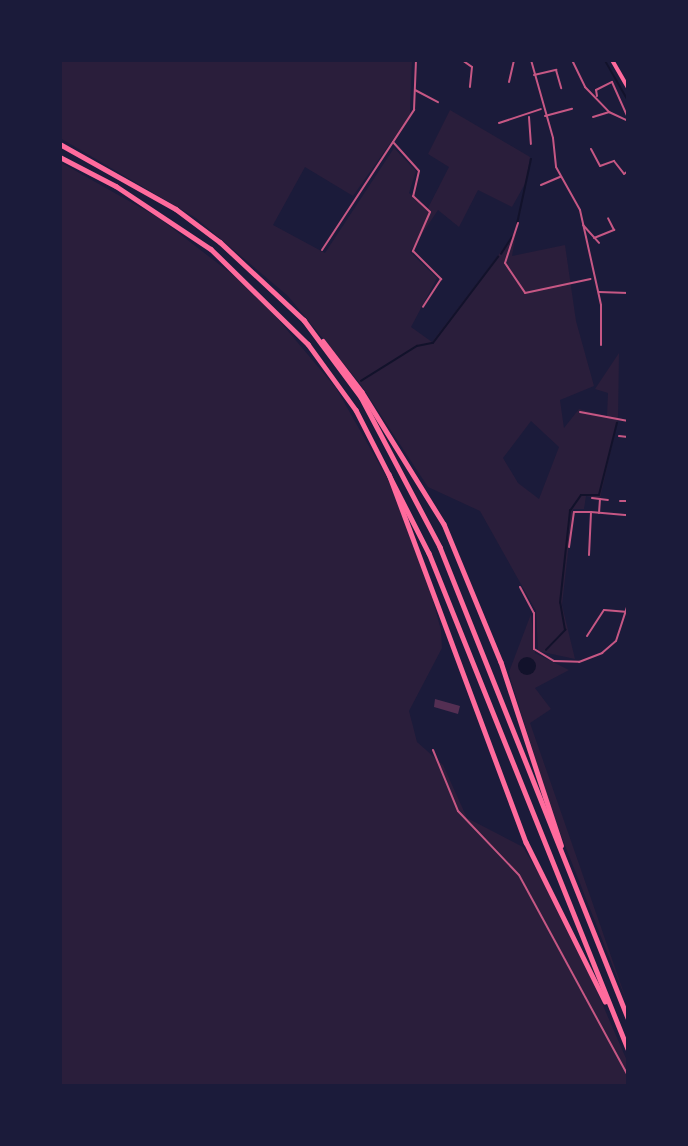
<!DOCTYPE html>
<html>
<head>
<meta charset="utf-8">
<style>
  body { margin:0 }
  #map { position:relative; width:688px; height:1146px; overflow:hidden; background:#1b1b3a; font-family:"Libre Baskerville",serif }
  div>[style] { position:absolute }
  .green>* { inset:0; background:#2a1e3b }
  .water>* { inset:0; background:#12122b }
  .round { border-radius:50% }
  .stream>* { height:1.5px; margin:-0.75px; padding:0 0.75px; transform-origin:0.75px; border-radius:0.75px; background:#12122b }
  .building>* { inset:0; background:#542f53 }
  .minor>* { height:2px; margin:-1px; padding:0 1px; transform-origin:1px; border-radius:1px; background:#c65784 }
  .secondary>* { height:4px; margin:-2px; padding:0 2px; transform-origin:2px; border-radius:2px; background:#ff6b9d }
  .motorway>* { height:4.5px; margin:-2.25px; padding:0 2.25px; transform-origin:2.25px; border-radius:2.25px; background:#ff6b9d }
  span { translate:-50% -50%; white-space:nowrap; text-align:center; line-height:1.15; -webkit-text-stroke:6px #1b1b3a; paint-order:stroke }
  .frame { position:absolute; inset:0; border:62px solid #1b1b3a; pointer-events:none }
</style>
</head>
<body>
<div id="map">
  <div class="green">
    <i style="clip-path:polygon(evenodd,60px 60px,412px 60px,410px 115px,353px 196px,305px 167px,273px 225px,325px 253px,394px 148px,416px 171px,409px 193px,427px 210px,449px 167px,428px 154px,450px 110px,530px 157px,526px 182px,512px 207px,478px 190px,459px 227px,438px 210px,410px 252px,437px 278px,411px 327px,432px 342px,512px 237px,518px 222px,512px 256px,565px 245px,576px 321px,594px 386px,560px 400px,564px 428px,579px 409px,607px 416px,608px 393px,595px 389px,619px 353px,618px 420px,600px 498px,586px 496px,584px 509px,573px 509px,562px 605px,575px 659px,538px 651px,536px 611px,480px 511px,428px 487px,361px 385px,288px 296px,196px 218px,60px 138px,60px 60px,531px 421px,559px 447px,539px 499px,518px 483px,503px 458px,531px 421px)"></i>
    <i style="clip-path:polygon(60px 162px,159px 218px,255px 292px,336px 388px,391px 485px,423px 564px,441px 630px,442px 648px,409px 711px,417px 742px,443px 765px,467px 818px,523px 847px,564px 916px,628px 1063px,628px 1086px,60px 1086px)"></i>
    <i style="clip-path:polygon(531px 614px,535px 653px,569px 670px,535px 688px,551px 709px,530px 723px,628px 1005px,553px 815px,511px 681px,509px 672px)"></i>
  </div>
  <div class="water">
    <i class="round" style="left:518px;top:657px;width:18px;height:18px"></i>
  </div>
  <div class="stream">
    <i style="left:605px;top:60px;width:46px;rotate:60.1deg"></i>
    <i style="left:517px;top:224px;width:66px;rotate:-77.8deg"></i>
    <i style="left:501px;top:254px;width:20px;rotate:-57deg"></i>
    <i style="left:361px;top:381px;width:66px;rotate:-32deg"></i>
    <i style="left:417px;top:346px;width:16px;rotate:-11deg"></i>
    <i style="left:433px;top:343px;width:108px;rotate:-52.9deg"></i>
    <i style="left:546px;top:650px;width:28px;rotate:-46deg"></i>
    <i style="left:565px;top:630px;width:27px;rotate:-100deg"></i>
    <i style="left:560px;top:603px;width:93px;rotate:-83.8deg"></i>
    <i style="left:570px;top:511px;width:19px;rotate:-55deg"></i>
    <i style="left:581px;top:495px;width:18px"></i>
    <i style="left:599px;top:495px;width:74px;rotate:-76deg"></i>
  </div>
  <div class="building">
    <i style="clip-path:polygon(435px 699px,460px 706px,458px 714px,434px 707px)"></i>
  </div>
  <div class="minor">
    <i style="left:462px;top:60px;width:12px;rotate:35deg"></i>
    <i style="left:472px;top:67px;width:20px;rotate:96deg"></i>
    <i style="left:531px;top:60px;width:81px;rotate:74.2deg"></i>
    <i style="left:553px;top:138px;width:29px;rotate:84deg"></i>
    <i style="left:556px;top:167px;width:49px;rotate:60.8deg"></i>
    <i style="left:580px;top:210px;width:97px;rotate:77.5deg"></i>
    <i style="left:601px;top:305px;width:40px;rotate:90deg"></i>
    <i style="left:572px;top:60px;width:30px;rotate:64deg"></i>
    <i style="left:585px;top:87px;width:35px;rotate:46deg"></i>
    <i style="left:609px;top:112px;width:21px;rotate:25deg"></i>
    <i style="left:534px;top:75px;width:23px;rotate:-13deg"></i>
    <i style="left:556px;top:70px;width:19px;rotate:74deg"></i>
    <i style="left:509px;top:82px;width:23px;rotate:-77deg"></i>
    <i style="left:415px;top:90px;width:26px;rotate:28deg"></i>
    <i style="left:597px;top:96px;width:6px;rotate:-99deg"></i>
    <i style="left:596px;top:90px;width:18px;rotate:-27deg"></i>
    <i style="left:612px;top:82px;width:39px;rotate:66deg"></i>
    <i style="left:545px;top:116px;width:28px;rotate:-15deg"></i>
    <i style="left:529px;top:117px;width:27px;rotate:86deg"></i>
    <i style="left:593px;top:117px;width:17px;rotate:-17deg"></i>
    <i style="left:499px;top:123px;width:44px;rotate:-18.4deg"></i>
    <i style="left:393px;top:142px;width:39px;rotate:48deg"></i>
    <i style="left:419px;top:171px;width:26px;rotate:103deg"></i>
    <i style="left:413px;top:196px;width:23px;rotate:43deg"></i>
    <i style="left:430px;top:212px;width:43px;rotate:113.6deg"></i>
    <i style="left:413px;top:251px;width:40px;rotate:45deg"></i>
    <i style="left:441px;top:279px;width:33px;rotate:123deg"></i>
    <i style="left:591px;top:149px;width:19px;rotate:62deg"></i>
    <i style="left:600px;top:166px;width:15px;rotate:-20deg"></i>
    <i style="left:614px;top:161px;width:16px;rotate:52deg"></i>
    <i style="left:624px;top:174px;width:5px;rotate:-37deg"></i>
    <i style="left:541px;top:185px;width:21px;rotate:-23deg"></i>
    <i style="left:518px;top:223px;width:42px;rotate:108deg"></i>
    <i style="left:505px;top:263px;width:36px;rotate:56deg"></i>
    <i style="left:525px;top:293px;width:67px;rotate:-12deg"></i>
    <i style="left:583px;top:225px;width:24px;rotate:48deg"></i>
    <i style="left:594px;top:238px;width:22px;rotate:-22deg"></i>
    <i style="left:614px;top:230px;width:13px;rotate:-117deg"></i>
    <i style="left:322px;top:250px;width:168px;rotate:-56.7deg"></i>
    <i style="left:414px;top:110px;width:50px;rotate:-87.7deg"></i>
    <i style="left:599px;top:292px;width:29px;rotate:2deg"></i>
    <i style="left:580px;top:412px;width:49px;rotate:10.6deg"></i>
    <i style="left:619px;top:436px;width:9px;rotate:6deg"></i>
    <i style="left:592px;top:498px;width:16px;rotate:7deg"></i>
    <i style="left:620px;top:501px;width:8px"></i>
    <i style="left:599px;top:513px;width:14px;rotate:-86deg"></i>
    <i style="left:569px;top:547px;width:35px;rotate:-82deg"></i>
    <i style="left:574px;top:512px;width:17px"></i>
    <i style="left:589px;top:555px;width:43px;rotate:-87.3deg"></i>
    <i style="left:591px;top:512px;width:37px;rotate:5deg"></i>
    <i style="left:520px;top:587px;width:30px;rotate:62deg"></i>
    <i style="left:534px;top:613px;width:36px;rotate:90deg"></i>
    <i style="left:534px;top:649px;width:23px;rotate:31deg"></i>
    <i style="left:554px;top:661px;width:25px;rotate:2deg"></i>
    <i style="left:579px;top:662px;width:25px;rotate:-21deg"></i>
    <i style="left:602px;top:653px;width:18px;rotate:-41deg"></i>
    <i style="left:616px;top:641px;width:38px;rotate:-72deg"></i>
    <i style="left:587px;top:636px;width:31px;rotate:-57deg"></i>
    <i style="left:604px;top:610px;width:21px;rotate:5deg"></i>
    <i style="left:433px;top:750px;width:66px;rotate:67.7deg"></i>
    <i style="left:458px;top:811px;width:88px;rotate:46.4deg"></i>
    <i style="left:519px;top:875px;width:229px;rotate:61.5deg"></i>
  </div>
  <div class="secondary">
    <i style="left:612px;top:60px;width:32px;rotate:60deg"></i>
  </div>
  <div class="motorway">
    <i style="left:60px;top:144px;width:133px;rotate:29.3deg"></i>
    <i style="left:176px;top:209px;width:55px;rotate:36.9deg"></i>
    <i style="left:220px;top:242px;width:115px;rotate:42.9deg"></i>
    <i style="left:304px;top:320px;width:96px;rotate:53.5deg"></i>
    <i style="left:361px;top:397px;width:170px;rotate:62.2deg"></i>
    <i style="left:440px;top:547px;width:507px;rotate:68.24deg"></i>
    <i style="left:60px;top:157px;width:63px;rotate:27.4deg"></i>
    <i style="left:116px;top:186px;width:114px;rotate:33.6deg"></i>
    <i style="left:211px;top:249px;width:136px;rotate:44.4deg"></i>
    <i style="left:308px;top:344px;width:82px;rotate:54deg"></i>
    <i style="left:356px;top:410px;width:161px;rotate:63deg"></i>
    <i style="left:429px;top:553px;width:534px;rotate:68.14deg"></i>
    <i style="left:323px;top:341px;width:64px;rotate:52.6deg"></i>
    <i style="left:362px;top:392px;width:155px;rotate:58.2deg"></i>
    <i style="left:444px;top:524px;width:149px;rotate:67.6deg"></i>
    <i style="left:501px;top:662px;width:193px;rotate:71.8deg"></i>
    <i style="left:389px;top:474px;width:393px;rotate:69.6deg"></i>
    <i style="left:526px;top:842px;width:178px;rotate:63.6deg"></i>
  </div>
  <div class="frame"></div>
</div>
</body>
</html>
